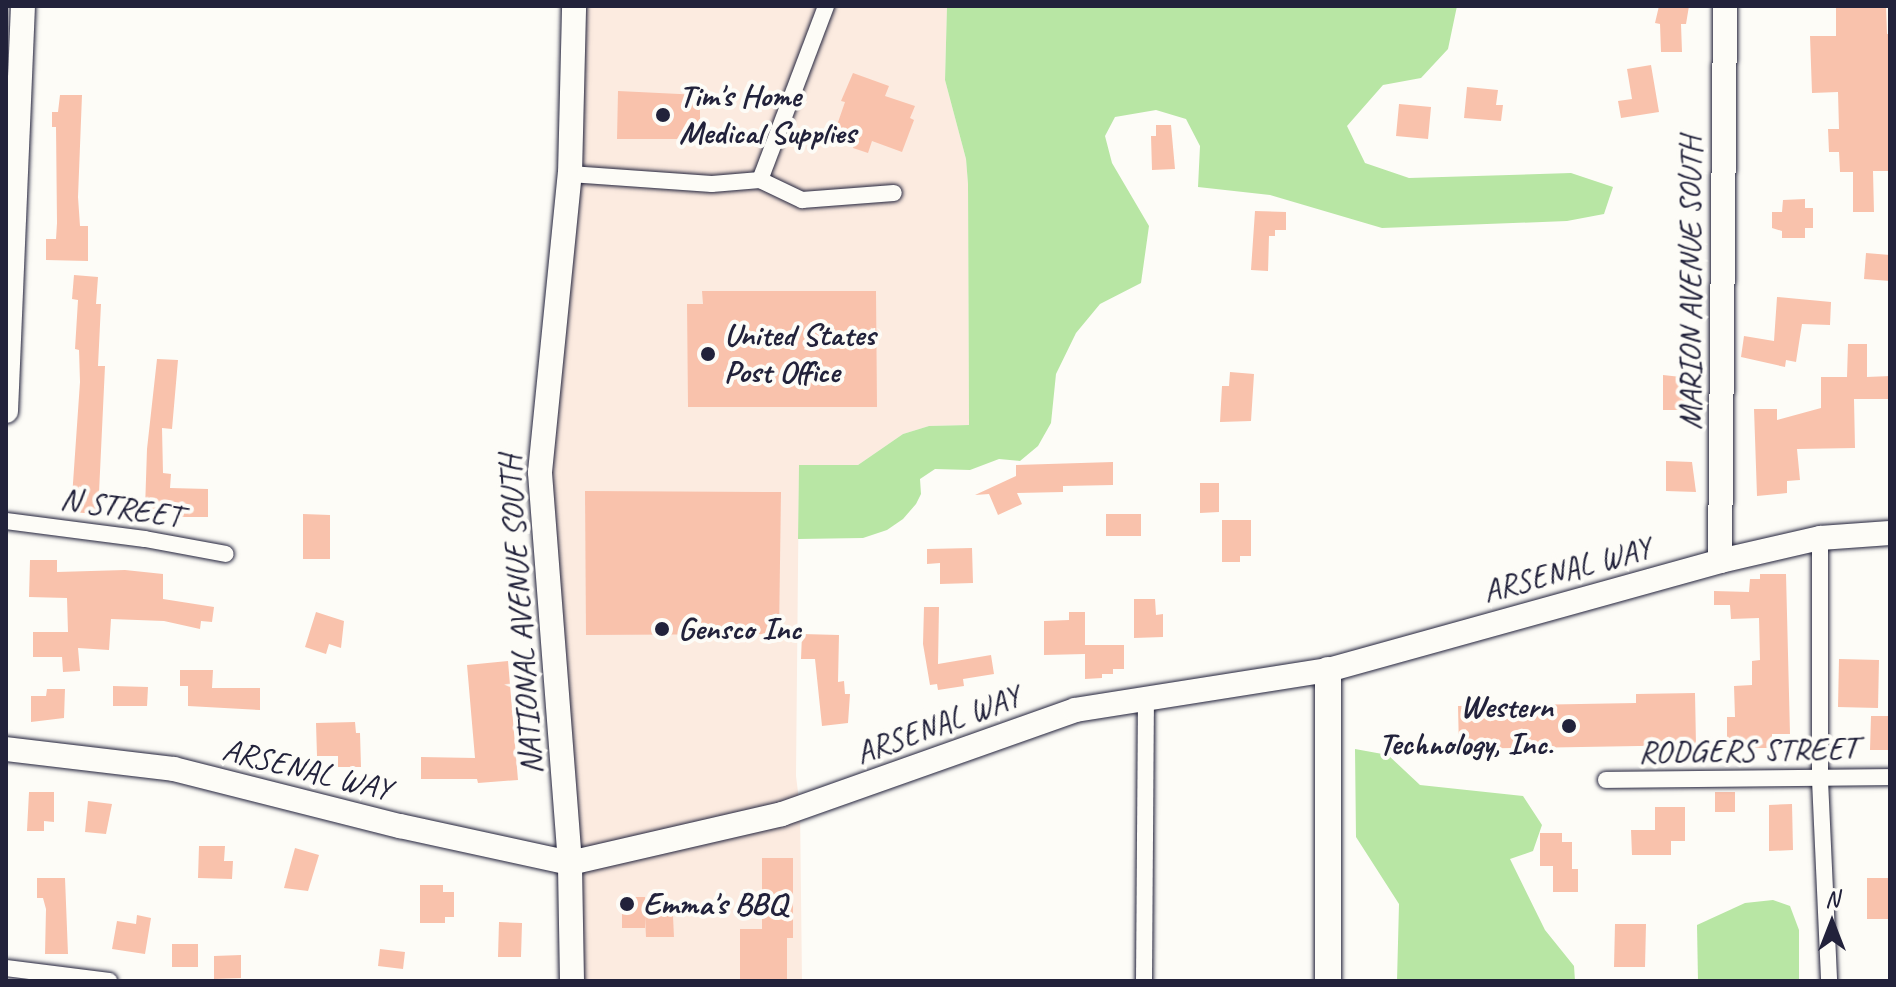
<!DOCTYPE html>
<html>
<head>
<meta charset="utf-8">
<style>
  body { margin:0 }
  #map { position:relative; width:1896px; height:987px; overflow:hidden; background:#fdfcf7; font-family:Caveat,sans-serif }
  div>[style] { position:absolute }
  .built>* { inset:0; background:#fcebe0 }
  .green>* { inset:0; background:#b8e6a4 }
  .building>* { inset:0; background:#f9c2ac }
  .roads { filter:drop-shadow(0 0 2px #22223b) drop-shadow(0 0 2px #22223b) }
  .street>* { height:16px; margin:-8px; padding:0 8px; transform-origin:8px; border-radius:8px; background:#fdfcf7 }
  .secondary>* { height:24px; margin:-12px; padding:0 12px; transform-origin:12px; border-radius:12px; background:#fdfcf7 }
  .primary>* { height:26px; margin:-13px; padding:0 13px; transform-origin:13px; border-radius:13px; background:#fdfcf7 }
  .dots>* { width:22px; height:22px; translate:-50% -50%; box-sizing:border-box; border:4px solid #fdfcf7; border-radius:50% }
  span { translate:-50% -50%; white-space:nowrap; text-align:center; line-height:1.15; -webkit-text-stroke:8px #fdfcf7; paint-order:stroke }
  .poi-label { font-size:32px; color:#22223b; font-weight:700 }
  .left { translate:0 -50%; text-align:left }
  .right { translate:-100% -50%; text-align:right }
  .street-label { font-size:32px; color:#22223b }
  .frame { position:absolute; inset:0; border:8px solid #22223b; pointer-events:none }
  .north { position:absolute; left:1792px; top:883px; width:80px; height:80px; -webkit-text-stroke:6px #fdfcf7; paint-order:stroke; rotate:0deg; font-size:22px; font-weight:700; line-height:32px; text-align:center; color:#22223b }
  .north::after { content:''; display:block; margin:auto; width:28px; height:36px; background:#22223b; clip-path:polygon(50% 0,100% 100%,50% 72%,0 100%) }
</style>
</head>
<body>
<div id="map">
  <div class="built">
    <i style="clip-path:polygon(574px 6px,947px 6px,945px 80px,966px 159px,968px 184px,969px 425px,929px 426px,903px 434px,858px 465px,799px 465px,796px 776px,800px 808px,802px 981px,572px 981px,576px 867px,647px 844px,578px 848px,545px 563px)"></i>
  </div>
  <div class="green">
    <i style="clip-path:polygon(947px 6px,1457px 6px,1448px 49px,1421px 78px,1383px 85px,1347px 126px,1365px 163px,1409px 178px,1571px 173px,1613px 187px,1604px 214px,1567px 221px,1382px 228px,1270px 195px,1198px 187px,1200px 146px,1186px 119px,1156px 110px,1115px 117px,1105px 136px,1112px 163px,1149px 226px,1141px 283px,1100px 304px,1076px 333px,1056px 374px,1051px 423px,1038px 446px,1020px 461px,999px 459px,970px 470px,935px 469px,920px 479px,921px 494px,916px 504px,903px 519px,887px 530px,863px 538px,798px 539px,799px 465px,858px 465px,903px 434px,929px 426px,969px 425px,968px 184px,966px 159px,945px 80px)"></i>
    <i style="clip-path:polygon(1355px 749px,1388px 755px,1420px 785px,1523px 796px,1542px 825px,1533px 851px,1510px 859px,1545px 930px,1574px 966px,1575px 981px,1397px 981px,1399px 904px,1356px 837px)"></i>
    <i style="clip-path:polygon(1773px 900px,1790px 906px,1799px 930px,1799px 981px,1698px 981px,1697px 925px,1745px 903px)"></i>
  </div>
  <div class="building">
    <i style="clip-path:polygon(1659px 6px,1689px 6px,1686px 24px,1681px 24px,1682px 52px,1661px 52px,1660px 24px,1655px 23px)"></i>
    <i style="clip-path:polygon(1836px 6px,1886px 6px,1887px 34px,1890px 34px,1890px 171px,1873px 171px,1874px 212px,1853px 212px,1853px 172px,1840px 172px,1839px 152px,1829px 152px,1828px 129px,1839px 129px,1838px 92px,1812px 93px,1810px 36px,1836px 36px)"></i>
    <i style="clip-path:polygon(1651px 65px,1659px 112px,1621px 118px,1618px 101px,1632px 99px,1627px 69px)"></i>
    <i style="clip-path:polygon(853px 73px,889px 86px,885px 96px,915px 106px,910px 118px,914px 120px,902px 152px,872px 141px,868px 153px,853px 148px,856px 140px,851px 138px,853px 134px,836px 128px,845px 102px,841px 101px)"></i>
    <i style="clip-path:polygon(1467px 87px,1498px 90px,1496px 105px,1503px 105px,1501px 121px,1464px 118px)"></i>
    <i style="clip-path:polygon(618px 91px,700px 95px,700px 139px,617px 139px)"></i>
    <i style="clip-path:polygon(60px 95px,82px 95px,78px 197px,80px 226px,88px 226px,88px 261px,46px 260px,46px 239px,56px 239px,57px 223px,56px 127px,52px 127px,52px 112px,58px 112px)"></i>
    <i style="clip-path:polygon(1399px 104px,1431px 107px,1428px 139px,1396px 136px)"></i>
    <i style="clip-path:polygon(1156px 125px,1171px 125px,1175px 169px,1152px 170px,1151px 136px,1156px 136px)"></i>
    <i style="clip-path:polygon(1805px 199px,1805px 208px,1813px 208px,1813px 228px,1805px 228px,1805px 238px,1782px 238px,1782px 231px,1772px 228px,1772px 212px,1782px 212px,1783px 200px)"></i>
    <i style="clip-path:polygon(1255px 211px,1286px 212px,1286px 230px,1275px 230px,1275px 236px,1269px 236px,1268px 271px,1251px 270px)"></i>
    <i style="clip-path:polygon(1866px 253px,1890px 255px,1890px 281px,1864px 279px)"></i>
    <i style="clip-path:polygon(74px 275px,98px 277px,96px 304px,101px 304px,98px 366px,105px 366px,98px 514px,71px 512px,80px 382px,79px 350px,75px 349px,78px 300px,72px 299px)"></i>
    <i style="clip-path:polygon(702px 291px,876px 291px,877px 407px,688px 407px,687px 304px,703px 304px)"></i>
    <i style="clip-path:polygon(1777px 297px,1831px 302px,1830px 325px,1802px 324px,1796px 362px,1786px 360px,1785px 367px,1741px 357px,1744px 336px,1774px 341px)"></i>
    <i style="clip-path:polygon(1848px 344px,1867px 344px,1867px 377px,1890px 376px,1890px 399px,1854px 399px,1855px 448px,1797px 449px,1800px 480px,1787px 481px,1787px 493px,1757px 496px,1754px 409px,1777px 409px,1777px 420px,1821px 408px,1821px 377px,1847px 377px)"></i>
    <i style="clip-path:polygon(157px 359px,178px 360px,172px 429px,162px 428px,163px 473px,171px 474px,170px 488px,208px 489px,208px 517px,179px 517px,179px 510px,145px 509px,147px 449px)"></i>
    <i style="clip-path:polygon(1230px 372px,1254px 374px,1251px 421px,1220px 422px,1222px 386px,1229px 386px)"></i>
    <i style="clip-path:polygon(1663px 375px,1699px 379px,1699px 396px,1692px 396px,1692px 410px,1663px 410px)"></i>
    <i style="clip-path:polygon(1666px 461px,1692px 462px,1696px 492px,1666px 491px)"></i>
    <i style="clip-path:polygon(1113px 462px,1113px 485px,1063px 486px,1063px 492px,1017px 493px,1022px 504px,998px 515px,989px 494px,975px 495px,1016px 476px,1016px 465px)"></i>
    <i style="clip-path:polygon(1200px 483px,1219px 483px,1219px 512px,1200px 513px)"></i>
    <i style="clip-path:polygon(585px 491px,781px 492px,779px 634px,586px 635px)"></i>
    <i style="clip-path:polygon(303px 514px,330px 515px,330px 559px,303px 559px)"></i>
    <i style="clip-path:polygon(1106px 514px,1141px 514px,1141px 536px,1106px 536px)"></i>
    <i style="clip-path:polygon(1222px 520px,1251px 520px,1251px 556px,1240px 556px,1240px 562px,1222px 562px)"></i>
    <i style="clip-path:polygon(972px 548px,973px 583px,940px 584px,940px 563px,927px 564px,927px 549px)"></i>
    <i style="clip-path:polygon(30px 560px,57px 560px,57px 572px,125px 570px,163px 574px,163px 599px,214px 607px,212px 622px,201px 621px,200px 629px,164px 621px,111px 619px,109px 650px,78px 648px,80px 671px,63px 672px,62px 657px,33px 657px,33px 632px,68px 632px,67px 598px,29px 597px)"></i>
    <i style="clip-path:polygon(1760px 574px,1786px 574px,1790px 734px,1772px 734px,1772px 745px,1768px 748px,1743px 748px,1742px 745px,1727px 745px,1727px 717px,1735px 717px,1734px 686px,1752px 685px,1752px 661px,1760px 660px,1759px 618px,1731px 619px,1730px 605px,1714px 605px,1714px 591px,1749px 592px,1750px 579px,1760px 579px)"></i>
    <i style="clip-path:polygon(1134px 599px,1155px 599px,1156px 615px,1163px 614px,1163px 637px,1134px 638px)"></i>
    <i style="clip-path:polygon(924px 607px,939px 607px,938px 664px,991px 655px,994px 674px,963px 679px,964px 686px,938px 690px,937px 684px,930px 685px,923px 644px)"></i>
    <i style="clip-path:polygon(316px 612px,344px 621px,341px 648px,329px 644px,326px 654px,305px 647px)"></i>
    <i style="clip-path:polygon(1069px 612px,1085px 612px,1085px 645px,1124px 645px,1124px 669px,1113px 669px,1113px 674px,1102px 674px,1102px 678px,1085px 679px,1085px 654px,1044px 655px,1044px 621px,1069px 620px)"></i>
    <i style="clip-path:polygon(802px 634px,839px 635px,838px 682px,844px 681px,845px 694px,850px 694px,848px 723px,822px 726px,815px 659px,801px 659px)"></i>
    <i style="clip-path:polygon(1839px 659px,1879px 660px,1878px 708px,1838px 707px)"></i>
    <i style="clip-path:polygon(508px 661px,518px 780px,478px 783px,477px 779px,421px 779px,421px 757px,475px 758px,467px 665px)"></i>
    <i style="clip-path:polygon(180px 670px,213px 670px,212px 688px,260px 688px,260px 710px,188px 706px,188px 686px,180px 686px)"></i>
    <i style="clip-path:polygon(113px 686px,148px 687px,147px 706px,113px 706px)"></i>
    <i style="clip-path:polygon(47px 689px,65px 689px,64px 718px,31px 722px,31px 696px,46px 696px)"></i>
    <i style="clip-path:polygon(1695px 693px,1696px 745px,1459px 749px,1458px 706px,1636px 703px,1636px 694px)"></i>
    <i style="clip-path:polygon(1871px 716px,1890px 716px,1890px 750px,1870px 750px)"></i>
    <i style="clip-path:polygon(355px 722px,356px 733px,360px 733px,361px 767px,338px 767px,338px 756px,317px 756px,316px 723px)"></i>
    <i style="clip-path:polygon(29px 792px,54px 792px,54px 822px,44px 821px,44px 831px,27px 831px)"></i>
    <i style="clip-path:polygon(1715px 792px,1735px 792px,1735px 812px,1715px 812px)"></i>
    <i style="clip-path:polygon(88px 801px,112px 804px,106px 834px,85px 832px)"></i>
    <i style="clip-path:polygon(1792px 804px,1793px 850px,1769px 851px,1769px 805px)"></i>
    <i style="clip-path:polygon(1655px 807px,1685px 807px,1685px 841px,1671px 841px,1671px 855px,1632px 855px,1631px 830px,1655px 830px)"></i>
    <i style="clip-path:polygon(1540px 833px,1562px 833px,1562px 842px,1572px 842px,1572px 869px,1578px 869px,1578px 892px,1553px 892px,1553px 866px,1540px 866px)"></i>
    <i style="clip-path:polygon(199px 846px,225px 846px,224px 861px,233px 861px,232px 879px,198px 878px)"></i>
    <i style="clip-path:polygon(295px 848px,319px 855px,308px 891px,284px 888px)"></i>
    <i style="clip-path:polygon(762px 858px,793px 858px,793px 938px,787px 938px,787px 981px,740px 981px,740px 929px,762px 929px)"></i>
    <i style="clip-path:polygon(37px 878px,65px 878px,68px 954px,45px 954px,46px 909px,43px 898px,37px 898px)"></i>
    <i style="clip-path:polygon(1867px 878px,1890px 878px,1890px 919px,1867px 919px)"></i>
    <i style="clip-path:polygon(420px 885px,443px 885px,443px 892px,454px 892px,454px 917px,445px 917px,445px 923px,420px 923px)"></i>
    <i style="clip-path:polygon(622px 897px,645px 897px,645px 928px,622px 928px)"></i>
    <i style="clip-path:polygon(137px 915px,151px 918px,145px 954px,112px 949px,117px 921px,136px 924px)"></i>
    <i style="clip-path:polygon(645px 916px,673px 916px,674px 937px,646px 937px)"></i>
    <i style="clip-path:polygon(499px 922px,522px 923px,521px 957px,498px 957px)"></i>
    <i style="clip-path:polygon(1615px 924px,1646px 924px,1645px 967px,1614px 967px)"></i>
    <i style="clip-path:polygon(172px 944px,198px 944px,198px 967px,172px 967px)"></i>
    <i style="clip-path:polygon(380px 949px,405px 952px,403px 969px,378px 966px)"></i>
    <i style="clip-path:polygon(241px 955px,241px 978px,214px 979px,214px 956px)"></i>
  </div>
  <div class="roads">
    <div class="street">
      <i style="left:570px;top:174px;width:142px;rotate:4deg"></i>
      <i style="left:712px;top:184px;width:48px;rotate:-4.8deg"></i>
      <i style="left:760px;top:180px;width:47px;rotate:25.5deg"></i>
      <i style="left:802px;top:200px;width:92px;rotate:-4.4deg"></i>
      <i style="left:760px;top:180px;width:186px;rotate:-69.2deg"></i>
      <i style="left:6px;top:521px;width:140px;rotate:7.4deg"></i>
      <i style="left:145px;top:539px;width:82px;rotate:10.5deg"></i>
      <i style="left:1820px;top:538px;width:242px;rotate:90deg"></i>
      <i style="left:1820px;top:780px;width:201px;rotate:87.4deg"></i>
      <i style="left:1606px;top:780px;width:284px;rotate:-0.6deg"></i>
      <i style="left:6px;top:968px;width:104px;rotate:7.2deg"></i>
      <i style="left:1144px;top:981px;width:284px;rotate:-89.6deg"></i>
    </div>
    <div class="secondary">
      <i style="left:6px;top:411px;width:405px;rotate:-87.6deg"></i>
      <i style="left:1720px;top:561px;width:555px;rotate:-89.48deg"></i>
      <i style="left:6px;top:749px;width:169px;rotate:6.8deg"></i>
      <i style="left:174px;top:769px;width:233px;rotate:14.2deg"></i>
      <i style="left:400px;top:826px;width:174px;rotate:12.3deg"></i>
      <i style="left:570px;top:863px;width:218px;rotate:-13deg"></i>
      <i style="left:782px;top:814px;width:311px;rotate:-19.5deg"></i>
      <i style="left:1075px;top:710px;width:256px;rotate:-9deg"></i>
      <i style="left:1328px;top:670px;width:407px;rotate:-15.5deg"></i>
      <i style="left:1720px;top:561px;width:103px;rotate:-13deg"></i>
      <i style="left:1820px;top:538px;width:70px;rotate:-4.1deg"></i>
      <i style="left:572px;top:981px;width:118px;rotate:-91deg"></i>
      <i style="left:570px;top:863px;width:392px;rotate:-94.4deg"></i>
      <i style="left:540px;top:472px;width:300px;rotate:-84.3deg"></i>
      <i style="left:570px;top:174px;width:168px;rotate:-88.6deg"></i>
    </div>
    <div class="primary">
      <i style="left:1328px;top:981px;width:311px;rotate:-90deg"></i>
    </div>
  </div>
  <div class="dots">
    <i style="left:663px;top:115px;background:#22223b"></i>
    <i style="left:708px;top:354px;background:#22223b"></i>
    <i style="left:662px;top:629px;background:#22223b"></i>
    <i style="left:1569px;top:726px;background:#22223b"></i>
    <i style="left:627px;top:904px;background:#22223b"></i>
  </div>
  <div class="poi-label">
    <span class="left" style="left:679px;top:115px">Tim's Home<br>Medical Supplies</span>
    <span class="left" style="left:724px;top:354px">United States<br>Post Office</span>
    <span class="left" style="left:678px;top:629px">Gensco Inc</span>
    <span class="right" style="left:1553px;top:726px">Western<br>Technology, Inc.</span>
    <span class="left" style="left:643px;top:904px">Emma's BBQ</span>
  </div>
  <div class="street-label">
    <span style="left:1691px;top:283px;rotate:-90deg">MARION AVENUE SOUTH</span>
    <span style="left:121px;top:508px;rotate:9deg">N STREET</span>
    <span style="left:1567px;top:570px;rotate:-15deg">ARSENAL WAY</span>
    <span style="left:521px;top:615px;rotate:-94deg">NATIONAL AVENUE SOUTH</span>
    <span style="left:938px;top:725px;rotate:-20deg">ARSENAL WAY</span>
    <span style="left:1748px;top:751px;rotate:-1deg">RODGERS STREET</span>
    <span style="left:307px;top:770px;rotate:14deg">ARSENAL WAY</span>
  </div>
  <div class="frame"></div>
  <div class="north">N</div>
</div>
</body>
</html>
